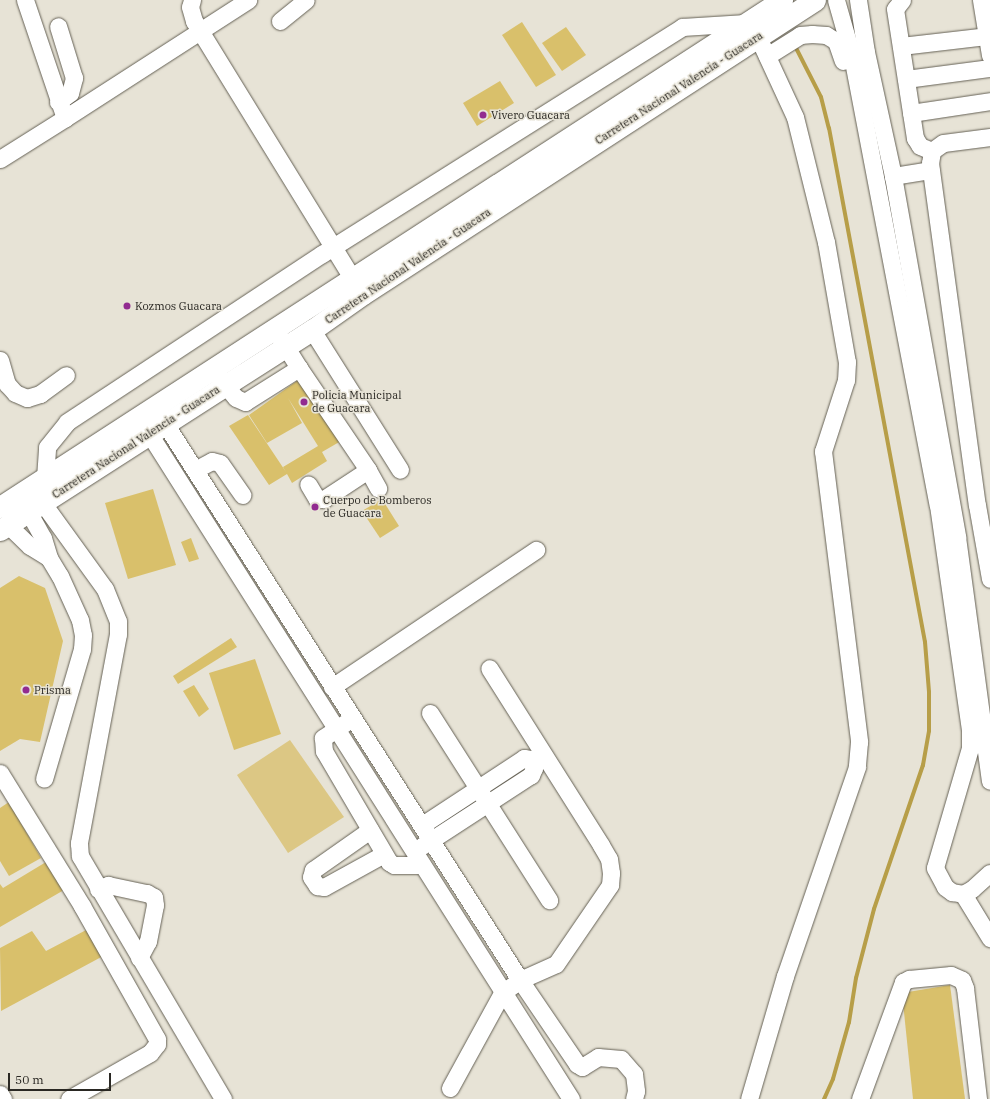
<!DOCTYPE html>
<html>
<head>
<meta charset="utf-8">
<style>
  body { margin:0 }
  #map { position:relative; width:990px; height:1099px; overflow:hidden; background:#e7e3d6; font-family:"IBM Plex Serif",serif }
  div>[style] { position:absolute }
  .green>* { inset:0; background:#dcc784 }
  .stream>* { height:4px; margin:-2px; padding:0 2px; transform-origin:2px; border-radius:2px; background:#b79e48 }
  .building>* { inset:0; background:#d9c06b }
  .roads { filter:drop-shadow(0 0 1px #656155) drop-shadow(0 0 1px #656155) }
  .minor>* { height:17px; margin:-8.5px; padding:0 8.5px; transform-origin:8.5px; border-radius:8.5px; background:#fff }
  .major>* { height:21px; margin:-10.5px; padding:0 10.5px; transform-origin:10.5px; border-radius:10.5px; background:#fff }
  .dots>* { width:11px; height:11px; translate:-50% -50%; box-sizing:border-box; border:2px solid #e7e3d6; border-radius:50% }
  span { translate:-50% -50%; white-space:nowrap; text-align:center; line-height:1.15; -webkit-text-stroke:3px #e7e3d6; paint-order:stroke }
  .street-label { font-size:11px; color:#2a2823 }
  .poi-label { font-size:11px; color:#2a2823 }
  .left { translate:0 -50%; text-align:left }
  .scale { position:absolute; left:8px; top:1073px; width:103px; height:18px; box-sizing:border-box; border:2px solid #2a2823; border-top:0; padding-left:5px; font-size:12px; line-height:14px; white-space:nowrap; color:#2a2823; -webkit-text-stroke:3px #e7e3d6; paint-order:stroke }
</style>
</head>
<body>
<div id="map">
  <div class="green">
    <i style="clip-path:polygon(290px 740px,344px 817px,288px 853px,237px 775px)"></i>
  </div>
  <div class="stream">
    <i style="left:794px;top:44px;width:59px;rotate:63deg"></i>
    <i style="left:821px;top:97px;width:32px;rotate:76deg"></i>
    <i style="left:829px;top:128px;width:523px;rotate:79.42deg"></i>
    <i style="left:925px;top:642px;width:50px;rotate:85.4deg"></i>
    <i style="left:929px;top:692px;width:39px;rotate:90deg"></i>
    <i style="left:929px;top:731px;width:35px;rotate:100deg"></i>
    <i style="left:923px;top:765px;width:152px;rotate:108.8deg"></i>
    <i style="left:874px;top:909px;width:71px;rotate:104.6deg"></i>
    <i style="left:856px;top:978px;width:45px;rotate:99deg"></i>
    <i style="left:849px;top:1022px;width:59px;rotate:105.7deg"></i>
    <i style="left:833px;top:1079px;width:22px;rotate:114deg"></i>
  </div>
  <div class="building">
    <i style="clip-path:polygon(522px 22px,556px 75px,536px 87px,502px 35px)"></i>
    <i style="clip-path:polygon(566px 27px,586px 55px,562px 71px,542px 43px)"></i>
    <i style="clip-path:polygon(500px 81px,514px 103px,477px 126px,463px 103px)"></i>
    <i style="clip-path:polygon(301px 378px,341px 441px,322px 452px,327px 461px,292px 483px,287px 474px,269px 485px,229px 426px,248px 415px,286px 472px,283px 467px,318px 446px,288px 398px,302px 423px,267px 443px,249px 415px)"></i>
    <i style="clip-path:polygon(153px 489px,176px 565px,128px 579px,105px 503px)"></i>
    <i style="clip-path:polygon(382px 499px,399px 526px,380px 538px,362px 511px)"></i>
    <i style="clip-path:polygon(191px 538px,199px 559px,189px 562px,181px 542px)"></i>
    <i style="clip-path:polygon(19px 576px,45px 588px,63px 641px,40px 742px,20px 739px,0 751px,0 588px)"></i>
    <i style="clip-path:polygon(231px 638px,237px 647px,178px 684px,173px 676px)"></i>
    <i style="clip-path:polygon(255px 659px,281px 734px,234px 750px,209px 673px)"></i>
    <i style="clip-path:polygon(194px 685px,209px 709px,199px 717px,183px 691px)"></i>
    <i style="clip-path:polygon(9px 802px,41px 858px,9px 876px,0 861px,0 808px)"></i>
    <i style="clip-path:polygon(46px 862px,64px 890px,0 927px,0 884px,3px 888px)"></i>
    <i style="clip-path:polygon(90px 928px,105px 955px,1px 1011px,0 948px,32px 931px,46px 951px)"></i>
    <i style="clip-path:polygon(950px 985px,965px 1099px,913px 1099px,902px 993px)"></i>
  </div>
  <div class="roads">
    <div class="minor">
      <i style="left:25px;top:0;width:125px;rotate:71.3deg"></i>
      <i style="left:65px;top:118px;width:218px;rotate:-32.8deg"></i>
      <i style="left:192px;top:0;width:7px;rotate:106deg"></i>
      <i style="left:190px;top:7px;width:15px;rotate:74deg"></i>
      <i style="left:194px;top:21px;width:315px;rotate:58.4deg"></i>
      <i style="left:836px;top:0;width:58px;rotate:74.1deg"></i>
      <i style="left:852px;top:56px;width:457px;rotate:79.2deg"></i>
      <i style="left:938px;top:505px;width:227px;rotate:81.9deg"></i>
      <i style="left:970px;top:730px;width:18px;rotate:90deg"></i>
      <i style="left:970px;top:748px;width:125px;rotate:106.3deg"></i>
      <i style="left:935px;top:868px;width:21px;rotate:62deg"></i>
      <i style="left:945px;top:887px;width:9px;rotate:36deg"></i>
      <i style="left:952px;top:892px;width:11px;rotate:10deg"></i>
      <i style="left:963px;top:894px;width:10px;rotate:-29deg"></i>
      <i style="left:972px;top:889px;width:24px;rotate:-42deg"></i>
      <i style="left:858px;top:0;width:53px;rotate:81.3deg"></i>
      <i style="left:866px;top:52px;width:127px;rotate:77.7deg"></i>
      <i style="left:893px;top:176px;width:367px;rotate:79.9deg"></i>
      <i style="left:957px;top:537px;width:246px;rotate:82.3deg"></i>
      <i style="left:902px;top:0;width:11px;rotate:128deg"></i>
      <i style="left:895px;top:9px;width:131px;rotate:81.2deg"></i>
      <i style="left:915px;top:138px;width:9px;rotate:58deg"></i>
      <i style="left:920px;top:146px;width:13px;rotate:23deg"></i>
      <i style="left:981px;top:0;width:56px;rotate:80.7deg"></i>
      <i style="left:280px;top:21px;width:33px;rotate:-39deg"></i>
      <i style="left:901px;top:46px;width:88px;rotate:-6.6deg"></i>
      <i style="left:767px;top:56px;width:39px;rotate:-32deg"></i>
      <i style="left:800px;top:35px;width:12px;rotate:-5deg"></i>
      <i style="left:812px;top:34px;width:14px;rotate:4deg"></i>
      <i style="left:826px;top:35px;width:12px;rotate:31deg"></i>
      <i style="left:836px;top:41px;width:21px;rotate:71deg"></i>
      <i style="left:906px;top:79px;width:85px;rotate:-7.5deg"></i>
      <i style="left:58px;top:102px;width:15px;rotate:-37deg"></i>
      <i style="left:70px;top:93px;width:16px;rotate:-75deg"></i>
      <i style="left:74px;top:78px;width:54px;rotate:-107.1deg"></i>
      <i style="left:911px;top:113px;width:80px;rotate:-8.6deg"></i>
      <i style="left:990px;top:137px;width:47px;rotate:172.7deg"></i>
      <i style="left:943px;top:143px;width:14px;rotate:144deg"></i>
      <i style="left:932px;top:151px;width:12px;rotate:99deg"></i>
      <i style="left:930px;top:163px;width:345px;rotate:82.2deg"></i>
      <i style="left:977px;top:505px;width:75px;rotate:80deg"></i>
      <i style="left:0;top:159px;width:77px;rotate:-32.2deg"></i>
      <i style="left:893px;top:176px;width:38px;rotate:-9deg"></i>
      <i style="left:312px;top:330px;width:165px;rotate:57.8deg"></i>
      <i style="left:0;top:360px;width:25px;rotate:74deg"></i>
      <i style="left:7px;top:384px;width:12px;rotate:48deg"></i>
      <i style="left:15px;top:393px;width:13px;rotate:23deg"></i>
      <i style="left:27px;top:398px;width:14px;rotate:-17deg"></i>
      <i style="left:40px;top:394px;width:32px;rotate:-36deg"></i>
      <i style="left:299px;top:368px;width:123px;rotate:55.9deg"></i>
      <i style="left:368px;top:470px;width:53px;rotate:146.6deg"></i>
      <i style="left:324px;top:499px;width:7px;rotate:180deg"></i>
      <i style="left:317px;top:499px;width:17px;rotate:-121deg"></i>
      <i style="left:218px;top:376px;width:28px;rotate:51deg"></i>
      <i style="left:236px;top:398px;width:10px;rotate:24deg"></i>
      <i style="left:245px;top:402px;width:64px;rotate:-32.2deg"></i>
      <i style="left:299px;top:368px;width:38px;rotate:-122deg"></i>
      <i style="left:159px;top:414px;width:671px;rotate:57.47deg"></i>
      <i style="left:520px;top:980px;width:102px;rotate:55.8deg"></i>
      <i style="left:577px;top:1064px;width:6px;rotate:31deg"></i>
      <i style="left:582px;top:1067px;width:19px;rotate:-32deg"></i>
      <i style="left:598px;top:1057px;width:23px;rotate:5deg"></i>
      <i style="left:621px;top:1059px;width:20px;rotate:49deg"></i>
      <i style="left:634px;top:1074px;width:17px;rotate:83deg"></i>
      <i style="left:636px;top:1091px;width:8px;rotate:104deg"></i>
      <i style="left:143px;top:424px;width:799px;rotate:57.62deg"></i>
      <i style="left:195px;top:470px;width:19px;rotate:-28deg"></i>
      <i style="left:212px;top:461px;width:8px;rotate:14deg"></i>
      <i style="left:220px;top:463px;width:39px;rotate:55deg"></i>
      <i style="left:368px;top:470px;width:21px;rotate:61deg"></i>
      <i style="left:45px;top:478px;width:31px;rotate:-86deg"></i>
      <i style="left:47px;top:447px;width:32px;rotate:-51deg"></i>
      <i style="left:67px;top:422px;width:305px;rotate:-33.4deg"></i>
      <i style="left:322px;top:254px;width:426px;rotate:-32.2deg"></i>
      <i style="left:682px;top:27px;width:64px;rotate:-3.6deg"></i>
      <i style="left:746px;top:23px;width:18px;rotate:49deg"></i>
      <i style="left:758px;top:37px;width:88px;rotate:65.2deg"></i>
      <i style="left:795px;top:117px;width:129px;rotate:76.1deg"></i>
      <i style="left:826px;top:242px;width:122px;rotate:80.1deg"></i>
      <i style="left:847px;top:362px;width:18px;rotate:93deg"></i>
      <i style="left:846px;top:380px;width:75px;rotate:107.9deg"></i>
      <i style="left:823px;top:451px;width:293px;rotate:82.9deg"></i>
      <i style="left:859px;top:742px;width:25px;rotate:95deg"></i>
      <i style="left:857px;top:767px;width:221px;rotate:109deg"></i>
      <i style="left:785px;top:976px;width:128px;rotate:106.3deg"></i>
      <i style="left:42px;top:502px;width:107px;rotate:54.1deg"></i>
      <i style="left:105px;top:589px;width:35px;rotate:68deg"></i>
      <i style="left:118px;top:621px;width:13px;rotate:90deg"></i>
      <i style="left:118px;top:634px;width:213px;rotate:100.6deg"></i>
      <i style="left:79px;top:843px;width:13px;rotate:86deg"></i>
      <i style="left:80px;top:856px;width:282px;rotate:59.5deg"></i>
      <i style="left:28px;top:511px;width:31px;rotate:61deg"></i>
      <i style="left:43px;top:538px;width:21px;rotate:73deg"></i>
      <i style="left:49px;top:558px;width:21px;rotate:59deg"></i>
      <i style="left:60px;top:576px;width:48px;rotate:65.6deg"></i>
      <i style="left:80px;top:620px;width:15px;rotate:79deg"></i>
      <i style="left:83px;top:635px;width:14px;rotate:94deg"></i>
      <i style="left:82px;top:649px;width:135px;rotate:106.3deg"></i>
      <i style="left:8px;top:525px;width:30px;rotate:44deg"></i>
      <i style="left:30px;top:546px;width:22px;rotate:32deg"></i>
      <i style="left:332px;top:687px;width:246px;rotate:-33.9deg"></i>
      <i style="left:430px;top:713px;width:222px;rotate:57.5deg"></i>
      <i style="left:345px;top:723px;width:27px;rotate:146deg"></i>
      <i style="left:323px;top:738px;width:13px;rotate:86deg"></i>
      <i style="left:324px;top:751px;width:129px;rotate:59.6deg"></i>
      <i style="left:389px;top:862px;width:6px;rotate:31deg"></i>
      <i style="left:394px;top:865px;width:28px"></i>
      <i style="left:0;top:773px;width:156px;rotate:58.3deg"></i>
      <i style="left:82px;top:906px;width:153px;rotate:60.6deg"></i>
      <i style="left:157px;top:1039px;width:5px;rotate:90deg"></i>
      <i style="left:157px;top:1044px;width:11px;rotate:128deg"></i>
      <i style="left:150px;top:1053px;width:93px;rotate:150.4deg"></i>
      <i style="left:422px;top:825px;width:122px;rotate:-33.3deg"></i>
      <i style="left:524px;top:758px;width:6px;rotate:9deg"></i>
      <i style="left:530px;top:759px;width:10px;rotate:66deg"></i>
      <i style="left:534px;top:768px;width:8px;rotate:113deg"></i>
      <i style="left:531px;top:775px;width:130px;rotate:146.9deg"></i>
      <i style="left:370px;top:830px;width:70px;rotate:144.9deg"></i>
      <i style="left:313px;top:870px;width:7px;rotate:106deg"></i>
      <i style="left:311px;top:877px;width:11px;rotate:56deg"></i>
      <i style="left:317px;top:886px;width:7px;rotate:8deg"></i>
      <i style="left:324px;top:887px;width:68px;rotate:-28.8deg"></i>
      <i style="left:98px;top:889px;width:11px;rotate:-22deg"></i>
      <i style="left:108px;top:885px;width:40px;rotate:12deg"></i>
      <i style="left:147px;top:893px;width:8px;rotate:30deg"></i>
      <i style="left:154px;top:897px;width:8px;rotate:83deg"></i>
      <i style="left:155px;top:905px;width:37px;rotate:101deg"></i>
      <i style="left:148px;top:941px;width:19px;rotate:118deg"></i>
      <i style="left:963px;top:894px;width:52px;rotate:58.5deg"></i>
      <i style="left:450px;top:1088px;width:108px;rotate:-61.3deg"></i>
      <i style="left:502px;top:993px;width:22px;rotate:-36deg"></i>
      <i style="left:520px;top:980px;width:39px;rotate:-24deg"></i>
      <i style="left:556px;top:964px;width:96px;rotate:-55.6deg"></i>
      <i style="left:610px;top:885px;width:12px;rotate:-85deg"></i>
      <i style="left:611px;top:873px;width:14px;rotate:-98deg"></i>
      <i style="left:609px;top:859px;width:16px;rotate:-120deg"></i>
      <i style="left:601px;top:845px;width:209px;rotate:-122.3deg"></i>
      <i style="left:0;top:1094px;width:6px;rotate:59deg"></i>
      <i style="left:860px;top:1099px;width:125px;rotate:-69.8deg"></i>
      <i style="left:903px;top:982px;width:7px;rotate:-27deg"></i>
      <i style="left:909px;top:979px;width:42px;rotate:-5.4deg"></i>
      <i style="left:951px;top:975px;width:12px;rotate:24deg"></i>
      <i style="left:962px;top:980px;width:9px;rotate:69deg"></i>
      <i style="left:965px;top:988px;width:112px;rotate:83.3deg"></i>
    </div>
    <div class="major">
      <i style="left:0;top:507px;width:932px;rotate:-32.96deg"></i>
      <i style="left:0;top:530px;width:371px;rotate:-32.7deg"></i>
      <i style="left:312px;top:330px;width:62px;rotate:-35.2deg"></i>
      <i style="left:363px;top:294px;width:539px;rotate:-33.04deg"></i>
    </div>
  </div>
  <div class="dots">
    <i style="left:483px;top:115px;background:#922b90"></i>
    <i style="left:127px;top:306px;background:#922b90"></i>
    <i style="left:304px;top:402px;background:#922b90"></i>
    <i style="left:315px;top:507px;background:#922b90"></i>
    <i style="left:26px;top:690px;background:#922b90"></i>
  </div>
  <div class="street-label">
    <span style="left:679px;top:88px;rotate:-33deg">Carretera Nacional Valencia - Guacara</span>
    <span style="left:408px;top:266px;rotate:-34deg">Carretera Nacional Valencia - Guacara</span>
    <span style="left:136px;top:442px;rotate:-33deg">Carretera Nacional Valencia - Guacara</span>
  </div>
  <div class="poi-label">
    <span class="left" style="left:491px;top:115px">Vivero Guacara</span>
    <span class="left" style="left:135px;top:306px">Kozmos Guacara</span>
    <span class="left" style="left:312px;top:402px">Policia Municipal<br>de Guacara</span>
    <span class="left" style="left:323px;top:507px">Cuerpo de Bomberos<br>de Guacara</span>
    <span class="left" style="left:34px;top:690px">Prisma</span>
  </div>
  <div class="scale">50 m</div>
</div>
</body>
</html>
